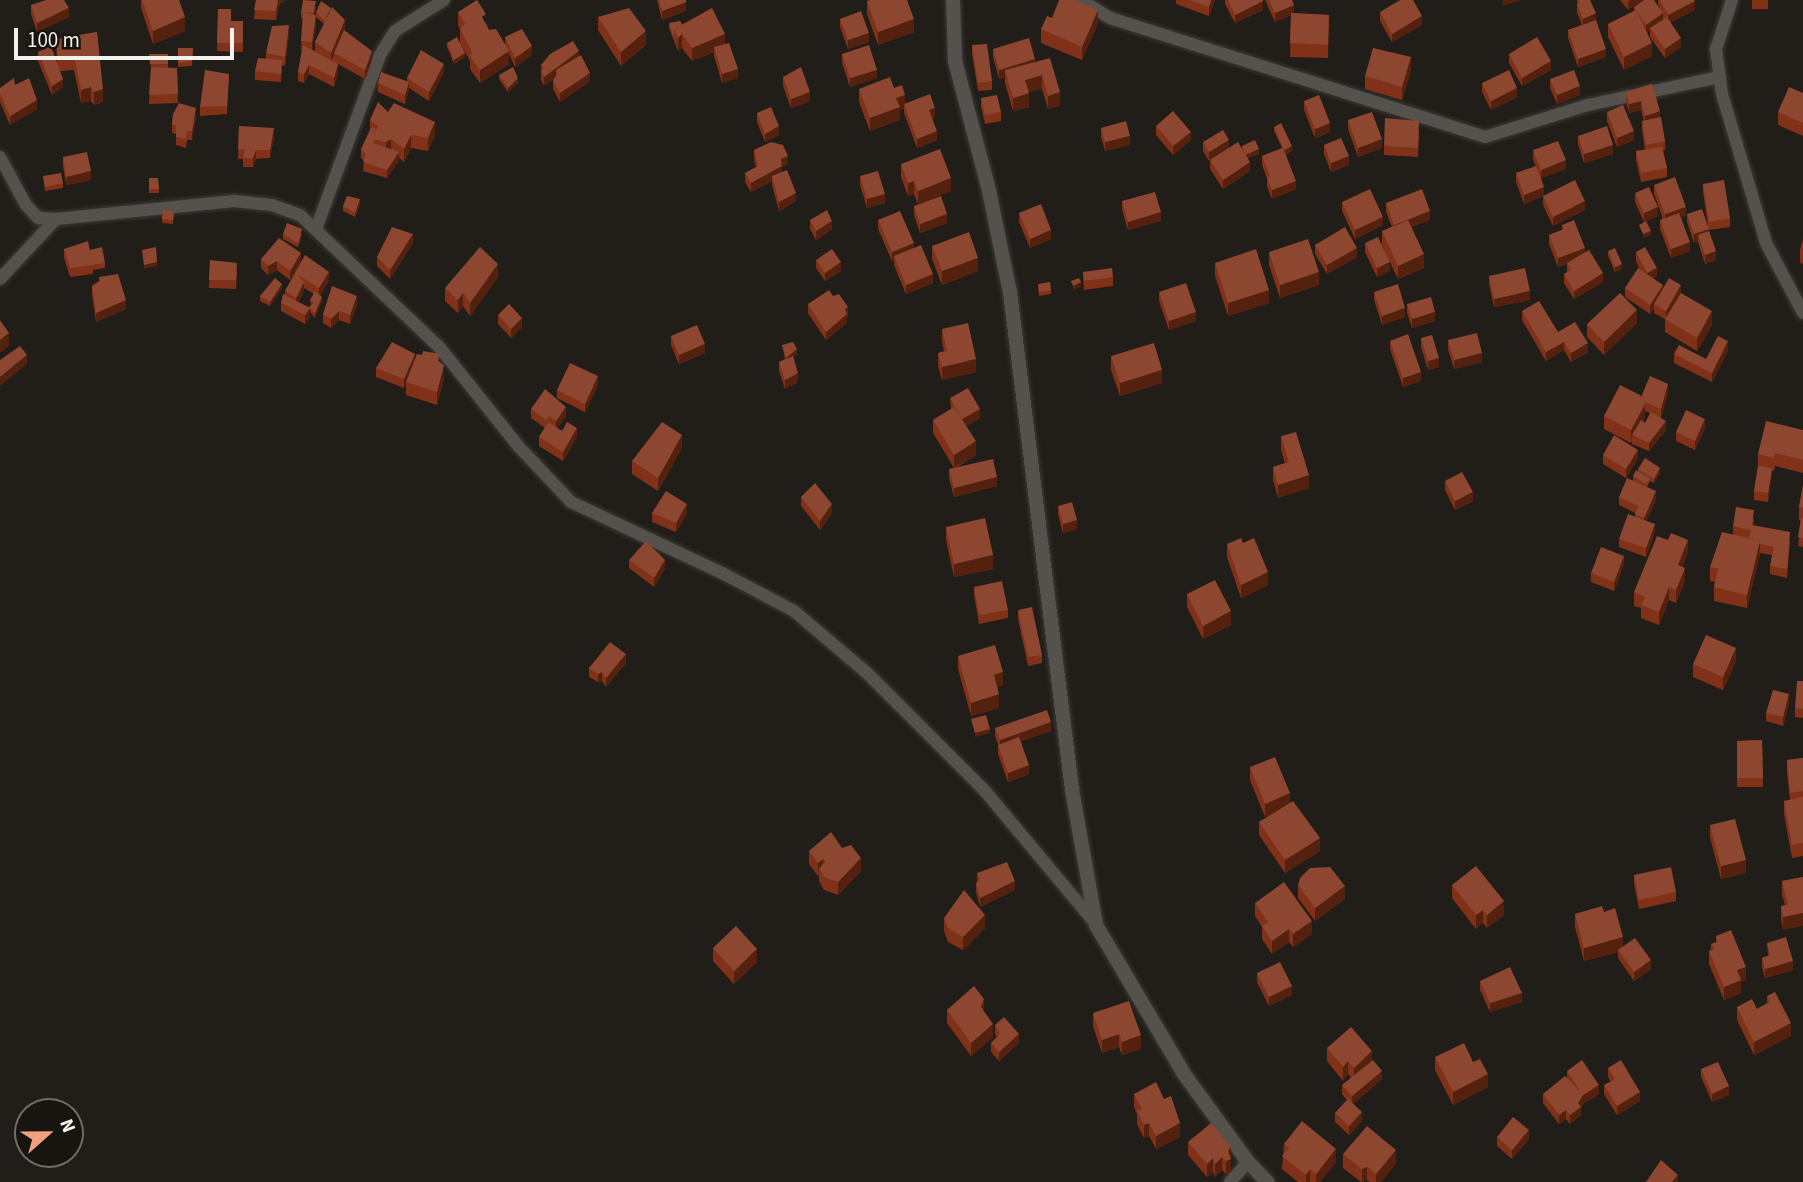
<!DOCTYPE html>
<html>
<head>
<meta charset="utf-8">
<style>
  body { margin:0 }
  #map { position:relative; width:1803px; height:1182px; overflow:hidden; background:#211d19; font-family:"Source Sans 3",sans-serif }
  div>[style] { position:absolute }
  .roads { filter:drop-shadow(0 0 2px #3d3a38) drop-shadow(0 0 2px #3d3a38) }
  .minor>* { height:12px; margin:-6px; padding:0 6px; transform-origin:6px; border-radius:6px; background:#55514c }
  .tertiary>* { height:14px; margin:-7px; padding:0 7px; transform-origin:7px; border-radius:7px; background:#55514c }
  .wall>* { inset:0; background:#813118 }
  .shaded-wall>* { inset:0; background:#55210f }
  .building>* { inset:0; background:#8d462f }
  span { translate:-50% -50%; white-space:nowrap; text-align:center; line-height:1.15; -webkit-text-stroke:5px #181410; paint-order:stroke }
  .north { position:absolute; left:14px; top:1098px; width:70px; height:70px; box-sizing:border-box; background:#181410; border:2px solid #706c69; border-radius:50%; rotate:69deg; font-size:19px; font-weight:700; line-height:28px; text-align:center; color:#f3f1ee }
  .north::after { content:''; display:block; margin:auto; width:24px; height:32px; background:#f2a17e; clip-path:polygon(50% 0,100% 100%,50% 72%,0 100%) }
  .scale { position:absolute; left:14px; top:28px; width:220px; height:32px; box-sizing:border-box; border:4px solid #f3f1ee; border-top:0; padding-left:9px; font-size:21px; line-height:24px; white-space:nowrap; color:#f3f1ee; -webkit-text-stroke:5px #181410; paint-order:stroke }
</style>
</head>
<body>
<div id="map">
  <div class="roads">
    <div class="minor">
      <i style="left:1081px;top:0;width:34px;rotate:32deg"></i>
      <i style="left:1110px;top:18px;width:393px;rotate:17.6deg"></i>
      <i style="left:1485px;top:137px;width:108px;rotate:-17.3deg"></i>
      <i style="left:1588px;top:105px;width:135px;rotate:-12deg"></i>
      <i style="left:1732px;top:0;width:52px;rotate:108.1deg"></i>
      <i style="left:1716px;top:49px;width:45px;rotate:82.4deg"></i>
      <i style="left:1722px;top:94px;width:155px;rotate:73.5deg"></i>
      <i style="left:1766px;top:243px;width:79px;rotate:62.1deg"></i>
      <i style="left:0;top:157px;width:55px;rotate:61.6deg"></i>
      <i style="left:26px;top:205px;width:18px;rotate:47deg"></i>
      <i style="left:38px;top:218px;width:18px;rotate:3deg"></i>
      <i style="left:56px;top:219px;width:179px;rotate:-5.8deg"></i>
      <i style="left:234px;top:201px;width:38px;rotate:6deg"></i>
      <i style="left:272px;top:205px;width:30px;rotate:20deg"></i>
      <i style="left:300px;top:215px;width:193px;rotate:43.5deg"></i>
      <i style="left:440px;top:348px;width:127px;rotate:51.4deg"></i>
      <i style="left:519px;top:447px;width:76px;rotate:46.6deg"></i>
      <i style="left:571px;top:502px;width:167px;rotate:25.2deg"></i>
      <i style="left:722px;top:573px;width:81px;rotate:27.8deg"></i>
      <i style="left:794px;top:611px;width:96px;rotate:40.3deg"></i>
      <i style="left:867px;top:673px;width:167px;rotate:45deg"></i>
      <i style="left:985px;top:791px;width:173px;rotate:50.2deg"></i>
      <i style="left:316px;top:229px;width:185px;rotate:-69.8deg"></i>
      <i style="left:380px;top:55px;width:28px;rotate:-58deg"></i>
      <i style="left:395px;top:31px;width:58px;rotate:-32.3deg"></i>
      <i style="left:0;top:279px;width:82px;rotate:-47deg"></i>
      <i style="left:1230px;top:1182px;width:27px;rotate:-48deg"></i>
    </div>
    <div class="tertiary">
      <i style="left:953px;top:0;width:61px;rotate:88.1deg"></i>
      <i style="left:955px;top:61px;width:134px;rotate:75.3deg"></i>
      <i style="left:989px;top:191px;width:103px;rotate:78.3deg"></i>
      <i style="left:1010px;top:292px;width:502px;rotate:82.9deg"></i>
      <i style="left:1072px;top:790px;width:137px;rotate:79.9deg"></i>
      <i style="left:1096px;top:925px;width:173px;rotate:59.4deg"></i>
      <i style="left:1184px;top:1074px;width:109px;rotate:54deg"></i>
      <i style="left:1248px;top:1162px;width:28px;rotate:46deg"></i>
    </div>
  </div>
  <div class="wall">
    <i style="clip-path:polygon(141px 0,179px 0,185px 31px,153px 44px,141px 8px)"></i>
    <i style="clip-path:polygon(256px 0,287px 0,280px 3px,276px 20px,254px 19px)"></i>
    <i style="clip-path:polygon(657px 0,686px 0,686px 11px,662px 20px)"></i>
    <i style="clip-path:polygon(1176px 0,1215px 0,1209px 16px,1176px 4px)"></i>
    <i style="clip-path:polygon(1225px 0,1263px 0,1263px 10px,1235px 23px,1225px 4px)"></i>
    <i style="clip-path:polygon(1265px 0,1292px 0,1294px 13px,1329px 15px,1328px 58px,1290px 57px,1291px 15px,1275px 22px)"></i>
    <i style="clip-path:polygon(1577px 0,1590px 0,1606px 57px,1578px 67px,1568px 38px,1568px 30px,1582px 25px,1577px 13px)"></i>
    <i style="clip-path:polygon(1620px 0,1643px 0,1628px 10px)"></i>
    <i style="clip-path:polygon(1658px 0,1694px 0,1695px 10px,1670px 22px,1681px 47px,1665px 58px,1650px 37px,1650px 30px,1647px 33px,1652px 56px,1624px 70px,1608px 37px,1608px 24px,1634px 11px,1634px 7px,1660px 9px,1658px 4px)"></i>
    <i style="clip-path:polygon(1752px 0,1768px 0,1768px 9px,1752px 9px)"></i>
    <i style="clip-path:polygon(867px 1px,914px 32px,878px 45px,867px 14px)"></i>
    <i style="clip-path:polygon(31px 5px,69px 17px,37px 32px,31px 14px)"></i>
    <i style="clip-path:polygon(316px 6px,314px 14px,316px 24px,312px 50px,315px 51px,315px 42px,324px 24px,316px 17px,316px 12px,345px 28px,339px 43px,372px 60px,365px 79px,338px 64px,338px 73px,334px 87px,309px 74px,304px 83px,298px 81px,298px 72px,302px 50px,301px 50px,303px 18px,301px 18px,301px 13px)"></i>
    <i style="clip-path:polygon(218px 9px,231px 21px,243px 21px,243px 52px,217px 51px)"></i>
    <i style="clip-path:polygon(458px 12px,486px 23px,489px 30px,505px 45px,505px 37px,532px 55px,515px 67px,509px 54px,509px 64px,480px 83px,470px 69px,470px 61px,460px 43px,465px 57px,454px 64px,447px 47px,447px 43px,460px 42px,460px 29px,458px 25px)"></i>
    <i style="clip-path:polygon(1380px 12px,1422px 25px,1392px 42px,1380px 21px)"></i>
    <i style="clip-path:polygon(598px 17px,646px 45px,621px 66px,598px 30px)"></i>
    <i style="clip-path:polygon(840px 19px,869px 42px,848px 49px,840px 27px)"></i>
    <i style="clip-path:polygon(669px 23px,682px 24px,725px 44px,738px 78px,722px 83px,714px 56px,714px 52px,692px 61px,682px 48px,678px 51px,669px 28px)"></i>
    <i style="clip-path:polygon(1098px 23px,1082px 60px,1041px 43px,1041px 29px)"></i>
    <i style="clip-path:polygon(97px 32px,103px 102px,94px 105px,91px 101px,81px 103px,74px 70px,60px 71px,63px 87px,52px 95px,38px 61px,38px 52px,57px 63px,56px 39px)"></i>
    <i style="clip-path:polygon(289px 34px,285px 66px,282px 65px,281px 82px,255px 80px,255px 71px,266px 58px,266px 53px)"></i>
    <i style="clip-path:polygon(972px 45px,992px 81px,992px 90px,978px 91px,972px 54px)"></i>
    <i style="clip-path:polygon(178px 48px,193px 48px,192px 66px,178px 67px)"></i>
    <i style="clip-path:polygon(993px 49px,1035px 62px,1060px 106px,1048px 109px,1042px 89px,1029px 92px,1029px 107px,1013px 111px,1005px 83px,1005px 77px,999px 79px,993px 57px)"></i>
    <i style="clip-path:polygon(149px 54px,168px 54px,168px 68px,177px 68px,178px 103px,149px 104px,151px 68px)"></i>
    <i style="clip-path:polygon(842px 54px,877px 78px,850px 87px,842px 63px)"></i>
    <i style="clip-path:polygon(1509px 54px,1551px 70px,1522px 86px,1509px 63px)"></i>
    <i style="clip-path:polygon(579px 56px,590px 81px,560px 102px,553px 89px,553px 81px,554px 79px,544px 86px,541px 80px,541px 65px)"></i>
    <i style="clip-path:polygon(1411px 70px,1402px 100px,1365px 89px,1365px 76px)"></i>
    <i style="clip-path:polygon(444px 72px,429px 101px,409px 88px,405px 104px,378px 92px,378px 83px,407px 81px,407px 78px)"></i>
    <i style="clip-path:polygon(229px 74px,227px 114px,200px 116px,200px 107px)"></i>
    <i style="clip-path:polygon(499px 75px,518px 83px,508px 92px,499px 79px)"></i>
    <i style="clip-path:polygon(783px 77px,810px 101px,791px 108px,783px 86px)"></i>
    <i style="clip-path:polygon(1550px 79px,1580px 95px,1557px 104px,1550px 88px)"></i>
    <i style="clip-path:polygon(1482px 83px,1517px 97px,1491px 110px,1482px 92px)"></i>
    <i style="clip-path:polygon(1652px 84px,1665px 141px,1665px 150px,1663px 151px,1667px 168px,1667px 177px,1641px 182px,1636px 160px,1636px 151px,1645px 150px,1642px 130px,1642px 121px,1644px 121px,1641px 110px,1629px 113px,1626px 101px,1626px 92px)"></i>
    <i style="clip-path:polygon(0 88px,37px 109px,10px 125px,0 102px)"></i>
    <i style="clip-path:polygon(894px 88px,905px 104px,935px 117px,932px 118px,937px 140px,917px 148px,904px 113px,904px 108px,900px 110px,900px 120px,870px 131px,859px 102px,859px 89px)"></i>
    <i style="clip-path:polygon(1803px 93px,1803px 136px,1778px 125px,1778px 112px)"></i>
    <i style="clip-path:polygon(981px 98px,1001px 112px,1001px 121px,985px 124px,981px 107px)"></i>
    <i style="clip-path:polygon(1304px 101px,1330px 132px,1315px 138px,1304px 110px)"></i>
    <i style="clip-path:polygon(388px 112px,435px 135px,428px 151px,411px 148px,404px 162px,399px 158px,399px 161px,387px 178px,363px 171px,364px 161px,361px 158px,361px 149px,370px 130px,370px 120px)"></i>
    <i style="clip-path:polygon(1607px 112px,1634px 140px,1617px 147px,1607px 121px)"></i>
    <i style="clip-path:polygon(757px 113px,779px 135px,765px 142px,757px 122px)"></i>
    <i style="clip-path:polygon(196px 117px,192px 140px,187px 140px,186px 148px,176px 145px,176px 134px,172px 133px,172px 124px)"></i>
    <i style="clip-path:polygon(1348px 120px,1382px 148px,1358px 157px,1348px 129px)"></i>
    <i style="clip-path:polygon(239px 126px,274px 137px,270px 158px,256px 159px,253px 167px,243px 167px,243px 159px,238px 159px)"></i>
    <i style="clip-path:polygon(1156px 126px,1191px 140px,1173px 155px,1156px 135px)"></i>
    <i style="clip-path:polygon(1274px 127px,1292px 151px,1286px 154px,1296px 189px,1272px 199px,1267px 187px,1267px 178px,1262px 165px,1262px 156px,1282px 148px,1274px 131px)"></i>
    <i style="clip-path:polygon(1101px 128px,1130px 145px,1105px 151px,1101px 137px)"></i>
    <i style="clip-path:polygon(1419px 130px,1418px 157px,1384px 155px,1384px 146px)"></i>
    <i style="clip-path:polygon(1578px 136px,1613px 154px,1584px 163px,1578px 144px)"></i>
    <i style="clip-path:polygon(1203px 142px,1229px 148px,1242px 149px,1242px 146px,1259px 154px,1248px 158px,1250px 171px,1223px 189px,1210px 169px,1210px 160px,1209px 161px,1203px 151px)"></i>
    <i style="clip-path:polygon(1324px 145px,1349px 165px,1331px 172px,1324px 154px)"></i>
    <i style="clip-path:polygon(754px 150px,788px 164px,782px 167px,782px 172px,796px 201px,779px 211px,772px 185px,772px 181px,751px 192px,745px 182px,745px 173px,756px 167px,754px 159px)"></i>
    <i style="clip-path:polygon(1533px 150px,1566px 169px,1541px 178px,1544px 196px,1585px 210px,1553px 226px,1543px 205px,1543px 196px,1524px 204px,1516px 182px,1516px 173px,1538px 172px,1533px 159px)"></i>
    <i style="clip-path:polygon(63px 157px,91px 180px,66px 185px,63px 166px)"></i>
    <i style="clip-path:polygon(901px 164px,951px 191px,918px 204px,914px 194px,908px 196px,901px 177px)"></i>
    <i style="clip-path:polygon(43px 176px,63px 183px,63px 188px,45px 191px)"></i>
    <i style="clip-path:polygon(860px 176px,885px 203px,867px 208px,860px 185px)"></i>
    <i style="clip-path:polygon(149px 178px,158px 178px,159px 193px,149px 193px)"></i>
    <i style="clip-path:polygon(1703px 184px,1730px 218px,1730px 227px,1709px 230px,1716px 260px,1705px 264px,1698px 242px,1694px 243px,1687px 222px,1687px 214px,1708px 226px,1703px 192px)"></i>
    <i style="clip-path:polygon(1654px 185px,1686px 216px,1681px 217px,1690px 251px,1671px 258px,1660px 229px,1660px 220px,1663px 219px,1654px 194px)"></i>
    <i style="clip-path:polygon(1635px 193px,1658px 216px,1644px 222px,1635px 202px)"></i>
    <i style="clip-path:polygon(1122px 201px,1161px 221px,1128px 230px,1122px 210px)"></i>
    <i style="clip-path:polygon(1342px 202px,1383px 225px,1355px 239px,1342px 211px)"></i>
    <i style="clip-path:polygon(1386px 203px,1430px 220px,1411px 227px,1424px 268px,1398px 279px,1382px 245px,1382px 231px,1392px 227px,1386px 212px)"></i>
    <i style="clip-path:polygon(360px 204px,355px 217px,343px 211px,343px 206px)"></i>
    <i style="clip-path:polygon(914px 206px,947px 223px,920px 233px,914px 215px)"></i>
    <i style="clip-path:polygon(163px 210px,174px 211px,173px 224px,162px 223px)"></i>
    <i style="clip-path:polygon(1019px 213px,1051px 239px,1030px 248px,1019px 222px)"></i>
    <i style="clip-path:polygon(810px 220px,832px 229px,816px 240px,810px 229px)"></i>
    <i style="clip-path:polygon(878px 220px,914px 248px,933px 283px,906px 294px,894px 265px,894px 260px,892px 261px,878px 229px)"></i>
    <i style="clip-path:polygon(1562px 225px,1585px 252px,1603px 282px,1574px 299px,1564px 283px,1564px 274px,1567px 272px,1567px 264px,1558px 267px,1549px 244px,1549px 235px,1562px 230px)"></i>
    <i style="clip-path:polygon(283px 234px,302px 234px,298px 247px,283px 239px)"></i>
    <i style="clip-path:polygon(1803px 239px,1803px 264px,1800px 263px,1800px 250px)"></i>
    <i style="clip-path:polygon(413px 243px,390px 279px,377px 266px,377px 257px)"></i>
    <i style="clip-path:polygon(1365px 243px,1390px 271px,1377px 277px,1365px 252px)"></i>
    <i style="clip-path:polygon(1315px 245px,1357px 257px,1327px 274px,1315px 254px)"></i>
    <i style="clip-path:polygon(932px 246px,978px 271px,942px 285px,932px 259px)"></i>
    <i style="clip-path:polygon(64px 249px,90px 250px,105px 263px,105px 268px,93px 270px,93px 274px,70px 277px,64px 258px)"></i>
    <i style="clip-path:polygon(1608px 251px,1622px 269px,1615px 272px,1608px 256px)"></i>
    <i style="clip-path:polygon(1269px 252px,1319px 285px,1280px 298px,1269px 265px)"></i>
    <i style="clip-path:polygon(1636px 252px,1657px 276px,1653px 278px,1663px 287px,1681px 293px,1712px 325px,1697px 351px,1665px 332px,1665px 319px,1654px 313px,1654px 308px,1650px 314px,1625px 297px,1625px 288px,1640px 270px,1636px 261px)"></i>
    <i style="clip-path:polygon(evenodd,305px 255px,329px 281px,320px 295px,322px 301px,315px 318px,310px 312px,310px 317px,305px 324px,281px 311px,281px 303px,285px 295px,285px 291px,305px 255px,304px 288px,314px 294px,310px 300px,311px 305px,309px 307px,298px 302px,304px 291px,304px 288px)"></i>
    <i style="clip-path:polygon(261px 259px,301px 262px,290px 280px,277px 270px,268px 275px,261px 268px)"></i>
    <i style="clip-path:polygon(210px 260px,237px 271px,236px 289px,209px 288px)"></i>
    <i style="clip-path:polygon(816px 260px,841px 271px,825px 281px,816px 268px)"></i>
    <i style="clip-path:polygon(1215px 263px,1269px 303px,1228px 316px,1215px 276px)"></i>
    <i style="clip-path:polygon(1083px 272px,1113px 277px,1113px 286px,1084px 290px)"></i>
    <i style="clip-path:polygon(1489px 276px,1530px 300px,1494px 307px,1489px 285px)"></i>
    <i style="clip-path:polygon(99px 277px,126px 309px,96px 322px,92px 295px,92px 286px,99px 281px)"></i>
    <i style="clip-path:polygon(498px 277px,470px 316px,463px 306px,458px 313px,445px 301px,445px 288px)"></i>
    <i style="clip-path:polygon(1038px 284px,1051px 290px,1051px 294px,1039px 296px)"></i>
    <i style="clip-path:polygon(282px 288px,270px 306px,260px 301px,260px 296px)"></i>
    <i style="clip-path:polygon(1159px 292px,1196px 321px,1169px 330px,1159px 301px)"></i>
    <i style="clip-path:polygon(1374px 292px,1405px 317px,1382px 325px,1374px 300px)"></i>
    <i style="clip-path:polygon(833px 296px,848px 316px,847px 317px,847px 323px,826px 340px,808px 313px,808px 304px)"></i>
    <i style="clip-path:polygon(1407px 304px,1435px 321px,1412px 328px,1407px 313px)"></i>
    <i style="clip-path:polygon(357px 305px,350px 324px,339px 320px,331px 328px,323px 323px,323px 314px)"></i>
    <i style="clip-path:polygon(1522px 311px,1558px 332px,1588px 352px,1571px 362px,1564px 350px,1546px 361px,1522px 320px)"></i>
    <i style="clip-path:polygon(498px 315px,522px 327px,511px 338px,498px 324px)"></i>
    <i style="clip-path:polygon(1637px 323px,1604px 355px,1587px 337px,1587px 324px)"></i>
    <i style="clip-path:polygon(942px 329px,976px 372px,942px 380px,938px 366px,938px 353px,944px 351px,942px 342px)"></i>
    <i style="clip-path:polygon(671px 336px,705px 353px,679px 364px,671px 345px)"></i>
    <i style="clip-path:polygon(1421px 338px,1439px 367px,1428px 370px,1421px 347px)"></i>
    <i style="clip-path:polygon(1448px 340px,1482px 362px,1454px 369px,1448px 349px)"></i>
    <i style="clip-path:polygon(1390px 341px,1421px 381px,1403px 387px,1390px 349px)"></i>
    <i style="clip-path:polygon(782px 345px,797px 354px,793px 357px,798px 382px,785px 389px,779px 371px,779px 362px,785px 359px)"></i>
    <i style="clip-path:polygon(1728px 350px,1712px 382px,1674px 363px,1674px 354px,1706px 359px)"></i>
    <i style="clip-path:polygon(422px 355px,440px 362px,444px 378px,437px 405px,406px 395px,406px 383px,404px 388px,376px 377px,376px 368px,415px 359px)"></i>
    <i style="clip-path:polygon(1111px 356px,1162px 383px,1120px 396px,1111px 370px)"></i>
    <i style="clip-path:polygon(598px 385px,585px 412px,557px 398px,557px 390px)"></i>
    <i style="clip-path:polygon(evenodd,1668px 393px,1661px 418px,1666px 430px,1649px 451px,1632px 444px,1632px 442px,1631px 443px,1604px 429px,1604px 416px,1641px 397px,1668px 393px,1645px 411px,1650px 413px,1645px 423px,1643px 421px,1645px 417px,1645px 411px)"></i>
    <i style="clip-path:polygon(950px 398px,980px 418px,966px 426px,976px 455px,956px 468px,997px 486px,954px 497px,949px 478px,949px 469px,954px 468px,933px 433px,933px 420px,951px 409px)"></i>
    <i style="clip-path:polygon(531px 409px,566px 416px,557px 428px,577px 437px,563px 461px,539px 446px,539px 437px,545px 428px,531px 418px)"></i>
    <i style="clip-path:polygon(1705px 428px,1695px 450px,1676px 441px,1676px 432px)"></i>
    <i style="clip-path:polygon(1803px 430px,1803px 473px,1775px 466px,1774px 471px,1772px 471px,1768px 502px,1754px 500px,1754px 491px,1758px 467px,1758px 454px)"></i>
    <i style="clip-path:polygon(1281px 436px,1309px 488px,1278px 498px,1273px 480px,1273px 467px,1285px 463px,1281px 450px)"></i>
    <i style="clip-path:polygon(682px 448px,658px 491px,632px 474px,632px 461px)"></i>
    <i style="clip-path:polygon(1603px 455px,1638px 458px,1626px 478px,1603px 464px)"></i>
    <i style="clip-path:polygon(1638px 469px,1660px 473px,1654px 483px,1650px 481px,1647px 487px,1656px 500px,1646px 521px,1655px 532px,1646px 557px,1619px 547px,1619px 539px,1635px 517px,1635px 513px,1619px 505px,1619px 497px,1633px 480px,1633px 476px,1638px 472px)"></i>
    <i style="clip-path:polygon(1445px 481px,1473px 501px,1455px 510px,1445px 490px)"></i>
    <i style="clip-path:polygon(1803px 485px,1803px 547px,1798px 546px,1801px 521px,1799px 520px,1799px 507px)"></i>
    <i style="clip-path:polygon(801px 497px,832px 513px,820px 530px,801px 506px)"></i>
    <i style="clip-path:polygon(1058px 506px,1077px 529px,1063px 533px,1058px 515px)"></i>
    <i style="clip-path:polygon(652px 513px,687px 513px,676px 532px,652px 522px)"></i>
    <i style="clip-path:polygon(1754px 519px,1753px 525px,1790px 541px,1787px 578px,1770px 574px,1770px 566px,1772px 555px,1760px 553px,1747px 608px,1714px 601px,1714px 587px,1715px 582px,1710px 581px,1710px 567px,1733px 534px,1733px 526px)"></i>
    <i style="clip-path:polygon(946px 527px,993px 569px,954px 577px,946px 540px)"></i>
    <i style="clip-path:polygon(1243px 543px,1268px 585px,1241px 598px,1227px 557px,1227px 544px)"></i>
    <i style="clip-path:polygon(1688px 553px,1682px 567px,1685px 581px,1676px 603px,1669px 600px,1659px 625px,1641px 618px,1641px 608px,1634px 606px,1634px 592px)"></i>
    <i style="clip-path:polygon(629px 560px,665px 569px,654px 587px,629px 568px)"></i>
    <i style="clip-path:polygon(1624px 564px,1614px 591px,1591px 582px,1591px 573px)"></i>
    <i style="clip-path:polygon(974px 587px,1008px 610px,1008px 618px,979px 624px,974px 595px)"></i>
    <i style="clip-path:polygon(1187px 594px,1231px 625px,1203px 639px,1187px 607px)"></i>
    <i style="clip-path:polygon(1018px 610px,1042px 655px,1042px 663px,1028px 666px,1018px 619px)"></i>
    <i style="clip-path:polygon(958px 656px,1003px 685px,997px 687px,999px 708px,971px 716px,958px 669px)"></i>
    <i style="clip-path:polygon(1736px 661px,1723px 690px,1693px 677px,1693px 664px)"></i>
    <i style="clip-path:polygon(626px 663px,606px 687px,602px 681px,598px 682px,589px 677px,589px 668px)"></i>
    <i style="clip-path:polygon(1803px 681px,1803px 718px,1795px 717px,1795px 708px)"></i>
    <i style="clip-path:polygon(1789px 703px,1783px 726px,1766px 721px,1766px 713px)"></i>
    <i style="clip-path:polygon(995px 728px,1051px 731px,1021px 741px,1029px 774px,1008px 782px,998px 754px,998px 745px,995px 736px)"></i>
    <i style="clip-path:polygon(1762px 740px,1763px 787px,1737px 787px,1737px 741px)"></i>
    <i style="clip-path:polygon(1803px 758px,1803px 856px,1792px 858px,1784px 814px,1784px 801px,1790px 800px,1787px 773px,1787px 760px)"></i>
    <i style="clip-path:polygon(1250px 767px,1290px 803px,1320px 851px,1285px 873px,1259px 835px,1259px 822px,1274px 813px,1265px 817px,1250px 780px)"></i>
    <i style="clip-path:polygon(1710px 825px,1746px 873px,1721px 879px,1710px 838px)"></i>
    <i style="clip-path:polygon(842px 848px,861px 871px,838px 895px,824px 890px,819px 881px,819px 875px,818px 876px,809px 864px,809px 851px)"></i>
    <i style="clip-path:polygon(977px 873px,1015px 890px,980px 907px,976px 892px,976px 883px,977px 882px)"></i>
    <i style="clip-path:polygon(1634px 875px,1676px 892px,1676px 901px,1639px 909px,1634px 884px)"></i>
    <i style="clip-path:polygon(1803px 877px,1783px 930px,1781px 919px,1781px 906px,1785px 905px,1782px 895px,1782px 881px)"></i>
    <i style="clip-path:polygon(1298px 885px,1345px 899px,1315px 921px,1298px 898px)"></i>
    <i style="clip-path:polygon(1452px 885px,1504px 915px,1487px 928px,1483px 923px,1476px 929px,1452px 898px)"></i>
    <i style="clip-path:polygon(1255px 903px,1312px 934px,1293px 947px,1289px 942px,1272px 954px,1262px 939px,1262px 927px,1255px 916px)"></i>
    <i style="clip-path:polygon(1604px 912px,1623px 946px,1651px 969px,1634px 981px,1618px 958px,1618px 952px,1584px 961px,1575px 927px,1575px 914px)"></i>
    <i style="clip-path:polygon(944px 918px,985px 928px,963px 950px,948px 942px,944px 931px)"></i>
    <i style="clip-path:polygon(1716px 936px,1746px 980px,1741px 982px,1741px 993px,1724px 1000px,1709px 964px,1709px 951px,1711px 950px,1711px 944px,1716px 942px)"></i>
    <i style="clip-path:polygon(1767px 943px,1793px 970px,1765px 978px,1762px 967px,1762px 958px,1768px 956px)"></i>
    <i style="clip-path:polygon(713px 948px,757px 962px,734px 984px,713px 961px)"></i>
    <i style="clip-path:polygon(1257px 973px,1292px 995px,1269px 1006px,1257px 982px)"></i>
    <i style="clip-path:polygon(1480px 981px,1522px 1002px,1490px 1012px,1480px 990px)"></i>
    <i style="clip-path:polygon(1767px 996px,1791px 1036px,1754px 1055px,1737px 1020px,1737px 1007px,1757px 1009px,1767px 1003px)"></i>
    <i style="clip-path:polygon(947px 1010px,984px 1012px,993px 1037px,971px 1056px,947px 1023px)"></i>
    <i style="clip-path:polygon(1093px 1013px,1141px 1049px,1122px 1055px,1119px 1047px,1102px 1053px,1093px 1026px)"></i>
    <i style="clip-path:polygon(995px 1025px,1019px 1043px,999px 1061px,991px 1052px,991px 1043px,997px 1037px,995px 1034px)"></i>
    <i style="clip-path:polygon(1327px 1048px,1372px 1060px,1382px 1079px,1353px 1104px,1362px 1121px,1349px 1135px,1335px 1122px,1335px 1113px,1347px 1100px,1342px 1094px,1342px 1085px,1351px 1078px,1348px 1074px,1343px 1081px,1327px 1061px)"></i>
    <i style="clip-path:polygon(1435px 1057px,1473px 1062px,1488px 1087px,1453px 1105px,1435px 1070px)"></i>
    <i style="clip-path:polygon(1608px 1068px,1640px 1101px,1617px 1115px,1604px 1094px,1604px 1085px,1611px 1082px,1608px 1077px)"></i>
    <i style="clip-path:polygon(1701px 1069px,1729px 1095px,1712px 1102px,1701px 1077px)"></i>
    <i style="clip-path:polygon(1567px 1071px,1599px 1094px,1583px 1104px,1581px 1108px,1581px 1115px,1570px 1124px,1566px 1119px,1559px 1124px,1543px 1103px,1543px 1094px,1567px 1078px)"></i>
    <i style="clip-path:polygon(1134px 1094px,1164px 1099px,1180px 1137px,1156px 1149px,1149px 1136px,1144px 1138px,1137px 1124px,1137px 1114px,1134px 1107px)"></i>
    <i style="clip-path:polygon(1497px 1137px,1529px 1139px,1512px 1159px,1497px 1146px)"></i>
    <i style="clip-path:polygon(1188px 1142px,1231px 1147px,1231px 1172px,1226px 1174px,1222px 1170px,1215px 1177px,1213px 1172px,1207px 1177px,1188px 1155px)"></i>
    <i style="clip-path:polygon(1284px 1144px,1336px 1162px,1320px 1182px,1298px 1182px,1282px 1169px)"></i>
    <i style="clip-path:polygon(1343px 1154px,1396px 1163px,1381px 1182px,1370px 1182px,1367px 1180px,1361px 1182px,1343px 1168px)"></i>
  </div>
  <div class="shaded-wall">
    <i style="clip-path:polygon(278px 0,287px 0,280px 3px,276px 20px,276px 11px)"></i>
    <i style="clip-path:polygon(1211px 0,1215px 0,1209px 16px,1209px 7px)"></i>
    <i style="clip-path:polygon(1503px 0,1522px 0,1503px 6px)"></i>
    <i style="clip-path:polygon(1630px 0,1643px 0,1628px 10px,1628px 2px)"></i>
    <i style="clip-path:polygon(1263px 1px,1263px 10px,1235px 23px,1235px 15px)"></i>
    <i style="clip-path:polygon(1695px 1px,1695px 10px,1668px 24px,1668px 15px)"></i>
    <i style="clip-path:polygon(686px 2px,686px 11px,662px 20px,662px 11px)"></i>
    <i style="clip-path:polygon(1294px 5px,1294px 14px,1275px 22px,1275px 13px)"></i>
    <i style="clip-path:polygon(69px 8px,69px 17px,37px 32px,37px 23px)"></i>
    <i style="clip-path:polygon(1098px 10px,1098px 23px,1082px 60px,1082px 47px)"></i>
    <i style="clip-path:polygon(1596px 13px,1596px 22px,1583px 27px,1583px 19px)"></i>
    <i style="clip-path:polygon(1663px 13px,1663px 22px,1650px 28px,1650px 30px,1646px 33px,1646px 25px)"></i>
    <i style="clip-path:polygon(316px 15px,316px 24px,312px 51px,312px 42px)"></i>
    <i style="clip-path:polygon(1422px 16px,1422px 25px,1392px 42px,1392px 34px)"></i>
    <i style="clip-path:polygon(185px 17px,185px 31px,153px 44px,153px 31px)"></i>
    <i style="clip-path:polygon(914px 19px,914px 32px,878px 45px,878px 32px)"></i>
    <i style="clip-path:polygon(345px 20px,345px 28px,331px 62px,331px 53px)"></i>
    <i style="clip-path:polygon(289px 25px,289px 34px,285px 66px,285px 57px)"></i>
    <i style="clip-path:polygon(646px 31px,646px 45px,621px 66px,621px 52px)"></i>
    <i style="clip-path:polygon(869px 33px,869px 42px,848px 49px,848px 40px)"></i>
    <i style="clip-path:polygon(682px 34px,682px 48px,678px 51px,678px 38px)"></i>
    <i style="clip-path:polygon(725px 34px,725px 47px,714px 47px,714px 52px,692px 61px,692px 48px)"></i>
    <i style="clip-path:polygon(1681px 38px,1681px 47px,1665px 58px,1665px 49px)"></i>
    <i style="clip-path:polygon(1652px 43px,1652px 56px,1624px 70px,1624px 57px)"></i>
    <i style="clip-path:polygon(532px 46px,532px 55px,515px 67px,515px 58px)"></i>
    <i style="clip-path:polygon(1606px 49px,1606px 57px,1578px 67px,1578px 59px)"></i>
    <i style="clip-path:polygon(372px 51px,372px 60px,365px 79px,365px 70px)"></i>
    <i style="clip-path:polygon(509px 51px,509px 64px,480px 83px,480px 70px)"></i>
    <i style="clip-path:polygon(579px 51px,579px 60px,556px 70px,556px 77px,544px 86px,544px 77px)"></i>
    <i style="clip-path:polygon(465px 53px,465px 57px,454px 64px,454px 60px)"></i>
    <i style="clip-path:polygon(1411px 57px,1411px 70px,1402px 100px,1402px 87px)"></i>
    <i style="clip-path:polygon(1035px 59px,1035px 68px,1005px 70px,1005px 77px,999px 79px,999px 70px)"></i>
    <i style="clip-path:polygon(1551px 61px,1551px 70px,1522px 86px,1522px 78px)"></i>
    <i style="clip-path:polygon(338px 64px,338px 73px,334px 87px,334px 78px)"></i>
    <i style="clip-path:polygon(444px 64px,444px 72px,429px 101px,429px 92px)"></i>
    <i style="clip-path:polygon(309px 65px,309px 74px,304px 83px,304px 74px)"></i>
    <i style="clip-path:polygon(738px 69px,738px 78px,722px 83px,722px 74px)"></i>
    <i style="clip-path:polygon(877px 70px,877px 78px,850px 87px,850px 78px)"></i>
    <i style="clip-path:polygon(590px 73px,590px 81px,560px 102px,560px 93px)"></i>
    <i style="clip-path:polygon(1042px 75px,1042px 89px,1025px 93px,1025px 80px)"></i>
    <i style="clip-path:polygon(518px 78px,518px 83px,508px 92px,508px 88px)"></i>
    <i style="clip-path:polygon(63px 79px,63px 87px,52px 95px,52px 86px)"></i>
    <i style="clip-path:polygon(409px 82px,409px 91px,405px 104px,405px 95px)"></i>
    <i style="clip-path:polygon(1580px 86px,1580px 95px,1557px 104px,1557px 95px)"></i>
    <i style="clip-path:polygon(91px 87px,91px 101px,81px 103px,81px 90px)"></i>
    <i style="clip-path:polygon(1517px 88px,1517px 97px,1491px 110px,1491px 101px)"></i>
    <i style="clip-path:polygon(103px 89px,103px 102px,94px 105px,94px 92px)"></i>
    <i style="clip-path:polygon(810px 92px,810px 101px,791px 108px,791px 99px)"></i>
    <i style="clip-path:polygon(1060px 92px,1060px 106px,1048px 109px,1048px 96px)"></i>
    <i style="clip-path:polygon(1029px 93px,1029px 107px,1013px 111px,1013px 98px)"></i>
    <i style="clip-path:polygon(905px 95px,905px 108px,904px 104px,904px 108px,900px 110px,900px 120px,870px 131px,870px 118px,896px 98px)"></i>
    <i style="clip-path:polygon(37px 100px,37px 109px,10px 125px,10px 116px)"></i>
    <i style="clip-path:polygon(1641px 101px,1641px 110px,1629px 113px,1629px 104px)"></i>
    <i style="clip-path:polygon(196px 108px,196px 117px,192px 140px,192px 131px)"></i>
    <i style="clip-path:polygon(935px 108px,935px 117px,929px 119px,929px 110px)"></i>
    <i style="clip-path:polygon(1660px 111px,1660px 120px,1645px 124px,1645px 116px)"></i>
    <i style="clip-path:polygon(435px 122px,435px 135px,428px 151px,428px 138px)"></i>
    <i style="clip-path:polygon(1330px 123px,1330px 132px,1315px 138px,1315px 129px)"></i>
    <i style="clip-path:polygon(779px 126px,779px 135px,765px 142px,765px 134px)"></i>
    <i style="clip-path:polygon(274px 128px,274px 137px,270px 158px,270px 150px)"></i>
    <i style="clip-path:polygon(937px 131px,937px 140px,917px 148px,917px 139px)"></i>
    <i style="clip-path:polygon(1634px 131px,1634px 140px,1617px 147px,1617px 138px)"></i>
    <i style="clip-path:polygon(1191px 132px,1191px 140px,1173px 155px,1173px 146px)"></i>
    <i style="clip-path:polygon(411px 135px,411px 148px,404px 162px,404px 149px)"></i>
    <i style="clip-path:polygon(1130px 136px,1130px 145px,1105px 151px,1105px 142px)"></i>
    <i style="clip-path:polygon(391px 139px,391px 152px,386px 155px,386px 142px)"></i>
    <i style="clip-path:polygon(1382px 139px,1382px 148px,1358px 157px,1358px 148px)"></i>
    <i style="clip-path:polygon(1229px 140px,1229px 149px,1209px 161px,1209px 152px)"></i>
    <i style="clip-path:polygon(1613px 145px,1613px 154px,1584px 163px,1584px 154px)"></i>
    <i style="clip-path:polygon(1292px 146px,1292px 151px,1284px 154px,1284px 150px)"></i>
    <i style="clip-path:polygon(1259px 149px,1259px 154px,1245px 159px,1245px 155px)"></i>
    <i style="clip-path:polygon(256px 150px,256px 159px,253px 167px,253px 158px)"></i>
    <i style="clip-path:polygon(399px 152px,399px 161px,387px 178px,387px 170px)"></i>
    <i style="clip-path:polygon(788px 156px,788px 164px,782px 167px,782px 175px,772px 176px,772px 181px,751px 192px,751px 183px,781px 159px)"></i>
    <i style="clip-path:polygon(1349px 156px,1349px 165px,1331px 172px,1331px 163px)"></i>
    <i style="clip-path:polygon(1566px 160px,1566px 169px,1541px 178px,1541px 170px)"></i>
    <i style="clip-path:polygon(1250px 162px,1250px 171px,1223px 189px,1223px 180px)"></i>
    <i style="clip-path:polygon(91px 171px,91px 180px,66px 185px,66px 177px)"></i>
    <i style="clip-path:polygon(951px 178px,951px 191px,918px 204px,918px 191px)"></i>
    <i style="clip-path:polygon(914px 181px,914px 194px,908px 196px,908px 183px)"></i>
    <i style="clip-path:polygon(1296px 181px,1296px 189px,1272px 199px,1272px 190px)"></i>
    <i style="clip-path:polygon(1544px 187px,1544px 196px,1524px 204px,1524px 195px)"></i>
    <i style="clip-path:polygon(796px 193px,796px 201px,779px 211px,779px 202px)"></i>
    <i style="clip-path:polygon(885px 194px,885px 203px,867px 208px,867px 199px)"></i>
    <i style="clip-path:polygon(360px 199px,360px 204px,355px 217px,355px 213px)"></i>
    <i style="clip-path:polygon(1585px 201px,1585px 210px,1553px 226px,1553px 217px)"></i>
    <i style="clip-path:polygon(1658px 207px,1658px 216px,1644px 222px,1644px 213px)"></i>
    <i style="clip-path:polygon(1686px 207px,1686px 216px,1665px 223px,1665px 214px)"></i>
    <i style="clip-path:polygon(1430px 211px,1430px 220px,1394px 234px,1394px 225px)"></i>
    <i style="clip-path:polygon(1161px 212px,1161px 221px,1128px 230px,1128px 222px)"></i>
    <i style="clip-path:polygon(947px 214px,947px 223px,920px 233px,920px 224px)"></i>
    <i style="clip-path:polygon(1383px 217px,1383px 225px,1355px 239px,1355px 230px)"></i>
    <i style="clip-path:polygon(832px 221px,832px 229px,816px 240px,816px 231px)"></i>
    <i style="clip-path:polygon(1709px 229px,1709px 238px,1698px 235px,1698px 242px,1694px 243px,1694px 234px)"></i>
    <i style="clip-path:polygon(1051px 230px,1051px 239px,1030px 248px,1030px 239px)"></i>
    <i style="clip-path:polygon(1651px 231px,1651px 235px,1643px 238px,1643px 234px)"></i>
    <i style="clip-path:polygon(413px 234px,413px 243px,390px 279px,390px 270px)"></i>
    <i style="clip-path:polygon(1690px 242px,1690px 251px,1671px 258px,1671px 249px)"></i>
    <i style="clip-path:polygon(914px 243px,914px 252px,894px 256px,894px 260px,892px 261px,892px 252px)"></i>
    <i style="clip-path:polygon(1357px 248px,1357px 257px,1327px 274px,1327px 265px)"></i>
    <i style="clip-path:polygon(1585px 248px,1585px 257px,1558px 267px,1558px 258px)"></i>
    <i style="clip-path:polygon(1716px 251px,1716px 260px,1705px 264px,1705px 255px)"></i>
    <i style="clip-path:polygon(301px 253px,301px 262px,290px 280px,290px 271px)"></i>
    <i style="clip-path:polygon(1424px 254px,1424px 268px,1398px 279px,1398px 266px)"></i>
    <i style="clip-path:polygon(978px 258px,978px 271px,942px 285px,942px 271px)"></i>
    <i style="clip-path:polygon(277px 261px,277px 270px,268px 275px,268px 266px)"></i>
    <i style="clip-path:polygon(157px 262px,157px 266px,144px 269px,144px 265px)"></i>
    <i style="clip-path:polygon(841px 262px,841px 271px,825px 281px,825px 273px)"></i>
    <i style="clip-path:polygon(1390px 262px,1390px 271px,1377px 277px,1377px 268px)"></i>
    <i style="clip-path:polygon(498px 264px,498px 277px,470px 316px,470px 303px)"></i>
    <i style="clip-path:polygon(1622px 264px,1622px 269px,1615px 272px,1615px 267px)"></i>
    <i style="clip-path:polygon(1657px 268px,1657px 276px,1647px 282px,1647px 273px)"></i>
    <i style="clip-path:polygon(329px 272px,329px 281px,319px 297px,319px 288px)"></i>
    <i style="clip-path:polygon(1319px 272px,1319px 285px,1280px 298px,1280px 285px)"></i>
    <i style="clip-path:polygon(1603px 273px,1603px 282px,1574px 299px,1574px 291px)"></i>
    <i style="clip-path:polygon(933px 274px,933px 283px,906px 294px,906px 285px)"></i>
    <i style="clip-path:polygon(304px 282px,304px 291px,296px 307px,296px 298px)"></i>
    <i style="clip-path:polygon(1081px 282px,1081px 287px,1073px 290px,1073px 286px)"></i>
    <i style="clip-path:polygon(282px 284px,282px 288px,270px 306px,270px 302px)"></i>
    <i style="clip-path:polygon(1663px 285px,1663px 294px,1654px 304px,1654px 308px,1650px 314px,1650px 305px)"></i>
    <i style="clip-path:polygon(1681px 285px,1681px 294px,1666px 320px,1666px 311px)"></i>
    <i style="clip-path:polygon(1269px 290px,1269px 303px,1228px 316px,1228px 303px)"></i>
    <i style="clip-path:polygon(1530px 291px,1530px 300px,1494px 307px,1494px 299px)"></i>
    <i style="clip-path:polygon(463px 293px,463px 306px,458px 313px,458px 300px)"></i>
    <i style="clip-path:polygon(357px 296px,357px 305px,350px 324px,350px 315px)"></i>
    <i style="clip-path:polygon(322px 297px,322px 301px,315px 318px,315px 313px)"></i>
    <i style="clip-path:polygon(126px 300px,126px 309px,96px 322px,96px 313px)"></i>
    <i style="clip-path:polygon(848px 307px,848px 316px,847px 317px,847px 323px,826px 340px,826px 332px,845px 309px)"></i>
    <i style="clip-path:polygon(310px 308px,310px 317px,305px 324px,305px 315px)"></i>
    <i style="clip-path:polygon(1405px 308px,1405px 317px,1382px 325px,1382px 316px)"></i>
    <i style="clip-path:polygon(1637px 310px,1637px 323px,1604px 355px,1604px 342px)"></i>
    <i style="clip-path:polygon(339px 311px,339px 320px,331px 328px,331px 319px)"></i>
    <i style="clip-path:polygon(1712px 311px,1712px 325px,1697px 351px,1697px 338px)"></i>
    <i style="clip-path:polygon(1196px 312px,1196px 321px,1169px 330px,1169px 321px)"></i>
    <i style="clip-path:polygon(1435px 312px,1435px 321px,1412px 328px,1412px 319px)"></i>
    <i style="clip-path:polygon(522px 318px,522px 327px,511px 338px,511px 329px)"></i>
    <i style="clip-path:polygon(9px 333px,9px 346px,0 353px,0 340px)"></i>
    <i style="clip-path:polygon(1728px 341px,1728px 350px,1712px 382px,1712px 373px)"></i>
    <i style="clip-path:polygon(1564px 342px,1564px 350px,1546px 361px,1546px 352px)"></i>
    <i style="clip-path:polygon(1588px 343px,1588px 352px,1571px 362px,1571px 353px)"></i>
    <i style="clip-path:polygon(705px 344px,705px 353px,679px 364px,679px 355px)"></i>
    <i style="clip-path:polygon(797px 349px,797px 354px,786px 362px,786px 358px)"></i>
    <i style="clip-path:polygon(1482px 353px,1482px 362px,1454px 369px,1454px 360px)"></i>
    <i style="clip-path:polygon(415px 354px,415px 363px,404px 388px,404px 379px)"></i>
    <i style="clip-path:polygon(27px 355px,27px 364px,0 386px,0 377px)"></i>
    <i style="clip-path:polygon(1439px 358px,1439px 367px,1428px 370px,1428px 361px)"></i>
    <i style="clip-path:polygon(976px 359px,976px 372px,942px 380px,942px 367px)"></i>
    <i style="clip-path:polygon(444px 365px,444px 378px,437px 405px,437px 392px)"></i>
    <i style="clip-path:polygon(1162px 370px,1162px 383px,1120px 396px,1120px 383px)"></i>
    <i style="clip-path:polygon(1421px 372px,1421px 381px,1403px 387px,1403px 378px)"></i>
    <i style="clip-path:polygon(798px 373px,798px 382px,785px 389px,785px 380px)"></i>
    <i style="clip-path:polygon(598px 376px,598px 385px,585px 412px,585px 404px)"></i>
    <i style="clip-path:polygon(1668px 384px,1668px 393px,1661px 418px,1661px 409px)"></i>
    <i style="clip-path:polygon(1645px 404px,1645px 417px,1635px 437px,1632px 435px,1631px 443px,1631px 430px)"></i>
    <i style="clip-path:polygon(566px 407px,566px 416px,556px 430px,556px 421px)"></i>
    <i style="clip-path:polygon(980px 409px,980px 418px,962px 428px,962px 419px)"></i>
    <i style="clip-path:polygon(1705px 419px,1705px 428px,1695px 450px,1695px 441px)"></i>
    <i style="clip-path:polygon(1666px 421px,1666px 430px,1649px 451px,1649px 443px)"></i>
    <i style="clip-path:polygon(577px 428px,577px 437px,563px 461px,563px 452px)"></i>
    <i style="clip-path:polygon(682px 435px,682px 448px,658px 491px,658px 478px)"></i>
    <i style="clip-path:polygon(976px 441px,976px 455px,954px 468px,954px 455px)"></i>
    <i style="clip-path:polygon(1638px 450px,1638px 458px,1626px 478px,1626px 469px)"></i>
    <i style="clip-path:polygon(1660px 468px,1660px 473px,1654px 483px,1654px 479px)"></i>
    <i style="clip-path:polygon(1772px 468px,1772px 477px,1768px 502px,1768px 493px)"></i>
    <i style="clip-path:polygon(1309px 475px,1309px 488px,1278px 498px,1278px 485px)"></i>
    <i style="clip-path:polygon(997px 477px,997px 486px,954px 497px,954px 488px)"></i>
    <i style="clip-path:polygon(1656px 491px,1656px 500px,1644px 527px,1644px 518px)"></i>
    <i style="clip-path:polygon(1473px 492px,1473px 501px,1455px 510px,1455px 501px)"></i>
    <i style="clip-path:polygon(687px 504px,687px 513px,676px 532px,676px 523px)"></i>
    <i style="clip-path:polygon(832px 504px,832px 513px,820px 530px,820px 521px)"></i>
    <i style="clip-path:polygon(1077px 520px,1077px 529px,1063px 533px,1063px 524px)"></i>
    <i style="clip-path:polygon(1655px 524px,1655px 532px,1646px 557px,1646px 548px)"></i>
    <i style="clip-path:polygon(1688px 540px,1688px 553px,1678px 578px,1678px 565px)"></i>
    <i style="clip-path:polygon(1760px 541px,1760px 554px,1747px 608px,1747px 595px)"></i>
    <i style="clip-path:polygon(993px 555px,993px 569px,954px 577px,954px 564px)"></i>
    <i style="clip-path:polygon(1624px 556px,1624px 564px,1614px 591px,1614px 582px)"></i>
    <i style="clip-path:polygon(665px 560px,665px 569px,654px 587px,654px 578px)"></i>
    <i style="clip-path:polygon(1685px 568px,1685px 581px,1676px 603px,1676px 590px)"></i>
    <i style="clip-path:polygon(1268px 572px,1268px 585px,1241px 598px,1241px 585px)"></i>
    <i style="clip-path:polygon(1669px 587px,1669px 600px,1659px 625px,1659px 612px)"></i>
    <i style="clip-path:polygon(1231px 611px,1231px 625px,1203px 639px,1203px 626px)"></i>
    <i style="clip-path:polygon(1736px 648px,1736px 661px,1723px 690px,1723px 677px)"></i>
    <i style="clip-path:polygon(626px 654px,626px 663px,606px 687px,606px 678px)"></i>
    <i style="clip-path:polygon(602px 672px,602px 681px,598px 682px,598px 674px)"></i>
    <i style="clip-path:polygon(1003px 672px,1003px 685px,994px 688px,994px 675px)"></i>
    <i style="clip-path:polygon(999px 694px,999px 708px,971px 716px,971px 703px)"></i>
    <i style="clip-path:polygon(1789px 694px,1789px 703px,1783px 726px,1783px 717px)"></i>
    <i style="clip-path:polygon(1051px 722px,1051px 731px,1000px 749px,1000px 740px)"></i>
    <i style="clip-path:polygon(990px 729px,990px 733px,975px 737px,975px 733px)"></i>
    <i style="clip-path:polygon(1029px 765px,1029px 774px,1008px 782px,1008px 773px)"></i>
    <i style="clip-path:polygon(1290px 793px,1290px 806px,1265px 817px,1265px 804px)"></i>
    <i style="clip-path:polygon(1320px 838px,1320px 851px,1285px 873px,1285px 860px)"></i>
    <i style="clip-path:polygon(861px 858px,861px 871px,838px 895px,838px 882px)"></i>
    <i style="clip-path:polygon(823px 859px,823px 872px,819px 868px,818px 876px,818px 863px)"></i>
    <i style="clip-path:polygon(1746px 860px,1746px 873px,1721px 879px,1721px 866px)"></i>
    <i style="clip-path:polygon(1015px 881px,1015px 890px,980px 907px,980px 898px)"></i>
    <i style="clip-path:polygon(1345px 886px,1345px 899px,1315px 921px,1315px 908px)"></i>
    <i style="clip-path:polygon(1504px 901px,1504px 915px,1487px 928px,1487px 915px)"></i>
    <i style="clip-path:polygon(1483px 910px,1483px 923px,1476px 929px,1476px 915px)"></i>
    <i style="clip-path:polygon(1803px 913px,1803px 926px,1783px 930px,1783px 917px)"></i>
    <i style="clip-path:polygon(985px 915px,985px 928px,963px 950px,963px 937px)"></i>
    <i style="clip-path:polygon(1312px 921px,1312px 934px,1293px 947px,1293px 934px)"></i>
    <i style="clip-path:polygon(1289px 929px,1289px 942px,1272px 954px,1272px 941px)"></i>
    <i style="clip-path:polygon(1623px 937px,1623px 950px,1618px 950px,1618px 952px,1584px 961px,1584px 948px)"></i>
    <i style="clip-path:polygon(757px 949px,757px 962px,734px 984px,734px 971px)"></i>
    <i style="clip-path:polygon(1651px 960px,1651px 969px,1634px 981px,1634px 972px)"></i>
    <i style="clip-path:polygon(1793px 961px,1793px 970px,1765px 978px,1765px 969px)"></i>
    <i style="clip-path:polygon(1746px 967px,1746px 980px,1741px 982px,1741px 993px,1724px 1000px,1724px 987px,1737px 970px)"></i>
    <i style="clip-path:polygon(1292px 986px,1292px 995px,1269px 1006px,1269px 997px)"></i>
    <i style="clip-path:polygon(1522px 993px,1522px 1002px,1490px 1012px,1490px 1003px)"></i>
    <i style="clip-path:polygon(984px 999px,984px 1012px,981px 1007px)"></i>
    <i style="clip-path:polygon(1791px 1023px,1791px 1036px,1754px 1055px,1754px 1042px)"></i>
    <i style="clip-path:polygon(993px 1024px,993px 1037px,971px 1056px,971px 1043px)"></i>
    <i style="clip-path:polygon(1019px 1034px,1019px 1043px,999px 1061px,999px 1052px)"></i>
    <i style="clip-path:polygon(1119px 1034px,1119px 1047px,1102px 1053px,1102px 1040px)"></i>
    <i style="clip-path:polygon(1141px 1035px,1141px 1049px,1122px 1055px,1122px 1042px)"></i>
    <i style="clip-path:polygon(1372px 1051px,1372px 1064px,1354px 1081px,1354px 1068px)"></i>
    <i style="clip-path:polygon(1348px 1061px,1348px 1074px,1343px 1081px,1343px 1067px)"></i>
    <i style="clip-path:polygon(1382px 1071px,1382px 1079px,1352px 1105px,1352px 1096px)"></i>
    <i style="clip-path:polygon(1488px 1074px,1488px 1087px,1453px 1105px,1453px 1092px)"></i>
    <i style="clip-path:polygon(1599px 1085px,1599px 1094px,1583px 1104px,1581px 1108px,1581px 1115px,1570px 1124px,1570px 1115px,1578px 1103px,1583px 1095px)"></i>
    <i style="clip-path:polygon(1729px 1086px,1729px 1095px,1712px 1102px,1712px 1094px)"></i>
    <i style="clip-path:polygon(1640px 1092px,1640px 1101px,1617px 1115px,1617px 1106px)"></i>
    <i style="clip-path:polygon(1566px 1110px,1566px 1119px,1559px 1124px,1559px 1115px)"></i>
    <i style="clip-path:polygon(1362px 1112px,1362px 1121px,1349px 1135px,1349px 1126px)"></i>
    <i style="clip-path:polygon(1149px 1123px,1149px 1136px,1144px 1138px,1144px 1125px)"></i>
    <i style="clip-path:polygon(1180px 1123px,1180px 1137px,1156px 1149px,1156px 1136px)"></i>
    <i style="clip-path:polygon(1529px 1130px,1529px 1139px,1512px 1159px,1512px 1150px)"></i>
    <i style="clip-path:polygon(1231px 1147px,1231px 1172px,1226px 1174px,1226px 1161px,1228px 1151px)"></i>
    <i style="clip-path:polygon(1336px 1149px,1336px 1162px,1320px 1182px,1316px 1182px,1316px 1174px)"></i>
    <i style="clip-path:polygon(1396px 1150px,1396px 1163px,1381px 1182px,1376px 1182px,1376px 1174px)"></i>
    <i style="clip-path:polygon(1222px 1157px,1222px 1170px,1215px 1177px,1215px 1164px)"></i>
    <i style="clip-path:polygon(1213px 1158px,1213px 1172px,1207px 1177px,1207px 1164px)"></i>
    <i style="clip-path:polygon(1367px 1167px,1367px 1180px,1362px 1182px,1362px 1169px)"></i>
    <i style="clip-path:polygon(1310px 1169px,1310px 1182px,1306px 1182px,1306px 1175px)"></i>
    <i style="clip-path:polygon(1678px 1175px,1678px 1182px,1672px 1182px)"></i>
  </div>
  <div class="building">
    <i style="clip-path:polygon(46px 0,64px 0,69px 8px,37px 23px,31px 5px)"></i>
    <i style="clip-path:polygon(142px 0,179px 0,185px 17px,153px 31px)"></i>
    <i style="clip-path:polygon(256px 0,278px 0,276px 11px,254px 10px)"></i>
    <i style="clip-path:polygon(303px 0,316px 1px,313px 13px,303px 12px,303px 13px,301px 13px)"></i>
    <i style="clip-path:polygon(477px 0,486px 14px,482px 17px,489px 30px,496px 29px,509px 51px,480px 70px,470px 56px,472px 52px,460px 29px,465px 24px,458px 12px)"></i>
    <i style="clip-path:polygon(659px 0,686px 0,686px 2px,662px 11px)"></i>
    <i style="clip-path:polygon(870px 0,907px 0,914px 19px,878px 32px,867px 1px)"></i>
    <i style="clip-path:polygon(1059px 0,1075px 0,1098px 10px,1082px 47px,1041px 29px,1047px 16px,1052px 18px)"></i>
    <i style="clip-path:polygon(1190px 0,1211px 0,1209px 7px)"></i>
    <i style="clip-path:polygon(1228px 0,1263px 0,1263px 1px,1235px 15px)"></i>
    <i style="clip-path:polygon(1269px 0,1292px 0,1294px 5px,1275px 13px)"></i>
    <i style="clip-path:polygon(1400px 0,1413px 0,1422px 16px,1392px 34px,1380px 12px)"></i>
    <i style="clip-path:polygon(1578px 0,1590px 0,1596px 13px,1583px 19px,1577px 4px,1580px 3px)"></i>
    <i style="clip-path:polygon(1644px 0,1654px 0,1663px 13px,1646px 25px,1634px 7px)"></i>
    <i style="clip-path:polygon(1660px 0,1694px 0,1695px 1px,1668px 15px)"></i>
    <i style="clip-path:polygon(321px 1px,331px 8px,325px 21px,316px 12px)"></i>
    <i style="clip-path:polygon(332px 7px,345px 20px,331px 53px,315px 42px)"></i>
    <i style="clip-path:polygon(629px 8px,646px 31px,621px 52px,598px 17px)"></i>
    <i style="clip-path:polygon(712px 8px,725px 34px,692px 48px,682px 34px,678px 38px,674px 29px)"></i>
    <i style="clip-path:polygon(218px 9px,231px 9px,231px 21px,243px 21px,243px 43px,217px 43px)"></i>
    <i style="clip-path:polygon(1636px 10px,1652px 43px,1624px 57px,1608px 24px)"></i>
    <i style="clip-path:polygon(861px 11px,869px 33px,848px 40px,840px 19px)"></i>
    <i style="clip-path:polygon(303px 12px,316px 15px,312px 42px,301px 41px)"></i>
    <i style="clip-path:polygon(1291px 13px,1329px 15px,1328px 45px,1290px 43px)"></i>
    <i style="clip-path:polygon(1667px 17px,1681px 38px,1665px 49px,1650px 28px)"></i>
    <i style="clip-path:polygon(1596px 20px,1606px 49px,1578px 59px,1568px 30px)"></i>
    <i style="clip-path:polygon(680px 21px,682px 24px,674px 29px,674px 38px,669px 23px)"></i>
    <i style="clip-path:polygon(289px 25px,285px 57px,266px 53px,272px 26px)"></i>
    <i style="clip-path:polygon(522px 29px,532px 46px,515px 58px,505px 37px)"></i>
    <i style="clip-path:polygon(344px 30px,372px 51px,365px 70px,334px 53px)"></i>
    <i style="clip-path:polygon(97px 32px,103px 89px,94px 92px,91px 87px,81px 90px,74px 56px,58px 58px,56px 39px)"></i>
    <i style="clip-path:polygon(457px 37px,465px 53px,454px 60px,447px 43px)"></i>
    <i style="clip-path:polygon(1537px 37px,1551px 61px,1522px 78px,1509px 54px)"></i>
    <i style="clip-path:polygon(1029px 38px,1035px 59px,999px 70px,993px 49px)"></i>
    <i style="clip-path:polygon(573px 41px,579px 51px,544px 77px,541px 71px,544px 68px,541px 65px,550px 54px)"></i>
    <i style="clip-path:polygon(729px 43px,738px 69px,722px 74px,714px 47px)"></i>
    <i style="clip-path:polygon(987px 44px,992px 81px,978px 83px,972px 45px)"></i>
    <i style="clip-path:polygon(303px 45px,338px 64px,334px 78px,309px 65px,304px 74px,298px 72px)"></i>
    <i style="clip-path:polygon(869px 45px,877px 70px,850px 78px,842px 54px)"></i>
    <i style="clip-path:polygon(51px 46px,63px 79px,52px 86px,38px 52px)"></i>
    <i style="clip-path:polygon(178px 48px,193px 48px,192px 61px,178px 63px)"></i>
    <i style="clip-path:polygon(1373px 48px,1411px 57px,1402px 87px,1365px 76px)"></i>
    <i style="clip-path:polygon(421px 50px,444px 64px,429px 92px,407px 78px)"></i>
    <i style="clip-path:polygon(149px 54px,168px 54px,168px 64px,150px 64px)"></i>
    <i style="clip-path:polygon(581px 55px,590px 73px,560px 93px,553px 81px,557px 74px,556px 70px)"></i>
    <i style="clip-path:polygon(258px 58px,282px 60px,281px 74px,255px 71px)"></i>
    <i style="clip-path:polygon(1050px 58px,1060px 92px,1048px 96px,1042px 75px,1025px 80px,1029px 93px,1013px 98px,1005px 70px)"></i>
    <i style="clip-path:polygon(151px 67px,177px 68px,178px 94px,149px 95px)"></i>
    <i style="clip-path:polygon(513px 67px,518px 78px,508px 88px,499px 75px)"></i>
    <i style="clip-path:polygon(801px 67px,810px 92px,791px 99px,783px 77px)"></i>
    <i style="clip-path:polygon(205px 70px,229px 74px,227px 106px,200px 107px)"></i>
    <i style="clip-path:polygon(1509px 70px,1517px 88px,1491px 101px,1482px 83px)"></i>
    <i style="clip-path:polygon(1574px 70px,1580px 86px,1557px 95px,1550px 79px)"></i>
    <i style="clip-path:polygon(381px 72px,409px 82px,405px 95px,378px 83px)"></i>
    <i style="clip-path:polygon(890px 77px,894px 88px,902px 85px,905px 95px,896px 98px,900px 107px,870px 118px,859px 89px)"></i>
    <i style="clip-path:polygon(14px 78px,15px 85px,29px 78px,37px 100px,10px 116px,0 93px,0 88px)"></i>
    <i style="clip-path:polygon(1652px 84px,1660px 111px,1645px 116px,1641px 101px,1629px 104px,1626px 92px)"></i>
    <i style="clip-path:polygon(1789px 87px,1803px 93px,1803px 123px,1778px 112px)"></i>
    <i style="clip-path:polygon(930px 94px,935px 108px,929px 110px,937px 131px,917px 139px,904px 104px)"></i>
    <i style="clip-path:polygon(997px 95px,1001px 112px,985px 115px,981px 98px)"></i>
    <i style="clip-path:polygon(1319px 95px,1330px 123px,1315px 129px,1304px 101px)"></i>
    <i style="clip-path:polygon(378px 102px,388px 112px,394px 103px,435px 122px,428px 138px,411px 135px,404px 149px,391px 139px,386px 142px,373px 139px,378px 126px,370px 120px)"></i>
    <i style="clip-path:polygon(179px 103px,196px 108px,192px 131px,187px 131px,186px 139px,176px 137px,176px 125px,172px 124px,173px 114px)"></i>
    <i style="clip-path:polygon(1623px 105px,1634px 131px,1617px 138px,1607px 112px)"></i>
    <i style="clip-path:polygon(771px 107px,779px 126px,765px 134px,757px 113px)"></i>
    <i style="clip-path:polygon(1173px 111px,1191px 132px,1173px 146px,1156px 126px)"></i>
    <i style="clip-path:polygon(1372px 112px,1382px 139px,1358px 148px,1348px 120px)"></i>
    <i style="clip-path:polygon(1661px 117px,1665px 141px,1646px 145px,1642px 121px)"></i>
    <i style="clip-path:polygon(1385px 118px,1419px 121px,1418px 148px,1384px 146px)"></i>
    <i style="clip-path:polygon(1126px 121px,1130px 136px,1105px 142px,1101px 128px)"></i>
    <i style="clip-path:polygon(1281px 123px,1292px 146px,1284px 150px,1274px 127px)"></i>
    <i style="clip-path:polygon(239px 126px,274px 128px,270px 150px,256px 150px,253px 158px,243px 158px,245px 149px,238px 150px)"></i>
    <i style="clip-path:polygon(1607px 126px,1613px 145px,1584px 154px,1578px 136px)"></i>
    <i style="clip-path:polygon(371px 128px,376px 129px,373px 143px,399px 152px,387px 170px,363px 162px,366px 154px,361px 149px)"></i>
    <i style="clip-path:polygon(1223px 130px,1229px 140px,1209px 152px,1203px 142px)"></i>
    <i style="clip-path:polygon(1341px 138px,1349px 156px,1331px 163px,1324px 145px)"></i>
    <i style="clip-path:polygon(1255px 140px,1259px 149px,1245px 155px,1242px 146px)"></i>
    <i style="clip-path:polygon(1558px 141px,1566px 160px,1541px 170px,1533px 150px)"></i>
    <i style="clip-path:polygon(771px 142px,783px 145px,788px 156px,781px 159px,782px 166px,751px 183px,745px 173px,758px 166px,754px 150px)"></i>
    <i style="clip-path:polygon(1238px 142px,1250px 162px,1223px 180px,1210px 160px)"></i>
    <i style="clip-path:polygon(1662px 147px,1667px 168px,1641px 173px,1636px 151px)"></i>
    <i style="clip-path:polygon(1283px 148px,1296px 181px,1272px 190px,1267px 178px,1270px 176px,1262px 156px)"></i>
    <i style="clip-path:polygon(940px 149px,951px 178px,918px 191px,914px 181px,908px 183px,901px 164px)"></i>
    <i style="clip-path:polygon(87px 152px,91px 171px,66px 177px,63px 157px)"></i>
    <i style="clip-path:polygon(1536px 166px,1544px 187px,1524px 195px,1516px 173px)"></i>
    <i style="clip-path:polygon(787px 170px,796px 193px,779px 202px,772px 176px)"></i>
    <i style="clip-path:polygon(878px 171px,885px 194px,867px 199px,860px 176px)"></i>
    <i style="clip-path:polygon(61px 173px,63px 183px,45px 187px,43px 176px)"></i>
    <i style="clip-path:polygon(1675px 177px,1686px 207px,1665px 214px,1654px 185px)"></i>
    <i style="clip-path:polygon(149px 178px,158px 178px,159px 189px,149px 189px)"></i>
    <i style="clip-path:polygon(1575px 180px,1585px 201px,1553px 217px,1543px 196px)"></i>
    <i style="clip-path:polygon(1724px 180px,1730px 218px,1709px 222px,1703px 184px)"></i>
    <i style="clip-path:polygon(1649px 187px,1658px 207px,1644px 213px,1635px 193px)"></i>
    <i style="clip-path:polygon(1370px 189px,1383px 217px,1355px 230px,1342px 202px)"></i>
    <i style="clip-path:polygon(1422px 189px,1430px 211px,1394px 225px,1386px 203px)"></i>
    <i style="clip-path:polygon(1155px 192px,1161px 212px,1128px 222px,1122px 201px)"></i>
    <i style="clip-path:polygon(347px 196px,360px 199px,355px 213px,343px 206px)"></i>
    <i style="clip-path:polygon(941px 196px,947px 214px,920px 224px,914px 206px)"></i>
    <i style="clip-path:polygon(1041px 204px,1051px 230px,1030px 239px,1019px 213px)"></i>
    <i style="clip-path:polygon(1702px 209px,1709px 229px,1694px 234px,1687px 214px)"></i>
    <i style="clip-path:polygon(163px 210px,174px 211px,173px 220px,162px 219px)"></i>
    <i style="clip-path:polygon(827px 210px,832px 221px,816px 231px,810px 220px)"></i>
    <i style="clip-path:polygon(900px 211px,914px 243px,892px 252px,878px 220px)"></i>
    <i style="clip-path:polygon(1679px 213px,1690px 242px,1671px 249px,1660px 220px)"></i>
    <i style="clip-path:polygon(1408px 220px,1424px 254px,1398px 266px,1382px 231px)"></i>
    <i style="clip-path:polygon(1574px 220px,1585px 248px,1558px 258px,1549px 235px,1564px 229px,1562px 225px)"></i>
    <i style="clip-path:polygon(1646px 221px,1651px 231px,1643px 234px,1639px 225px)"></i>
    <i style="clip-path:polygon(287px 223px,302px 229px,298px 243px,283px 234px)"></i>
    <i style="clip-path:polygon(392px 227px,413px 234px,390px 270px,377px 257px)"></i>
    <i style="clip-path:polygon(1345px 227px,1357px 248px,1327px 265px,1315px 245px)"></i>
    <i style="clip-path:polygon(1709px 231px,1716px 251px,1705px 255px,1698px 235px)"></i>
    <i style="clip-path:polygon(969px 232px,978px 258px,942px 271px,932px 246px)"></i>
    <i style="clip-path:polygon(1378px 237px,1390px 262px,1377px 268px,1365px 243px)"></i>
    <i style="clip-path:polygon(279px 238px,301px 253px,290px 271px,277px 261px,268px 266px,261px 259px)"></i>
    <i style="clip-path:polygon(1308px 239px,1319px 272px,1280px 285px,1269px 252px)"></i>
    <i style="clip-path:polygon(88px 241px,93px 265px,70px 268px,64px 249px)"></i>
    <i style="clip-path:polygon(921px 245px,933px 274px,906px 285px,894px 256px)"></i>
    <i style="clip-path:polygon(102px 247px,105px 263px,92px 265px,90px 250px)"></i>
    <i style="clip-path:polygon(156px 247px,157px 262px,144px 265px,142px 250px)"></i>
    <i style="clip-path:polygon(480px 247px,498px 264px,470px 303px,463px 293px,458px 300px,445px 288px)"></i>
    <i style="clip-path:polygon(1645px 247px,1657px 268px,1647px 273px,1636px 252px)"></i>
    <i style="clip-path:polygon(1615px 248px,1622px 264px,1615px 267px,1608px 251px)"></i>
    <i style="clip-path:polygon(832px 249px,841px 262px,825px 273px,816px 260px)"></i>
    <i style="clip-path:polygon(1256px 249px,1269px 290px,1228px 303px,1215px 263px)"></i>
    <i style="clip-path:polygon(1589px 250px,1603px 273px,1574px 291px,1564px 274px,1571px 270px,1567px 263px)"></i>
    <i style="clip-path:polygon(305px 255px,329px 272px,319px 288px,297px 274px,304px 282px,296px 298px,285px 291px)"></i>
    <i style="clip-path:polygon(210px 260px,237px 263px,236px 280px,209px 280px)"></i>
    <i style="clip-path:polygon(1112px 268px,1113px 277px,1084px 281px,1083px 272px)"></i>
    <i style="clip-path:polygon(1525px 268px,1530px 291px,1494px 299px,1489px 276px)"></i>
    <i style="clip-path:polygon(1638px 268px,1663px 285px,1650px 305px,1625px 288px)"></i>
    <i style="clip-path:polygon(118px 274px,126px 300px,96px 313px,92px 286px,100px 281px,99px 277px)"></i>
    <i style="clip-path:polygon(275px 278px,282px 284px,270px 302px,260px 296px)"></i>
    <i style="clip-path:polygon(1079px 278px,1081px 282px,1073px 286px,1071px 281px)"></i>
    <i style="clip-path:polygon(1669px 278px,1681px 285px,1666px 311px,1654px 304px)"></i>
    <i style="clip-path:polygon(1050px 282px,1051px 290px,1039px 292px,1038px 284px)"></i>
    <i style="clip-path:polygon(1186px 283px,1196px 312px,1169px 321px,1159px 292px)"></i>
    <i style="clip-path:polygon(1398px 284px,1405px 308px,1382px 316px,1374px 292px)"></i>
    <i style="clip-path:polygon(332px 286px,357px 296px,350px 315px,339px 311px,331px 319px,323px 314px)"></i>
    <i style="clip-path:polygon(829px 290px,833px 296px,839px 294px,848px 307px,845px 309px,847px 314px,826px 332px,808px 304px)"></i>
    <i style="clip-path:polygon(315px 291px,322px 297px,315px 313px,309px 307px,314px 303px,310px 300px)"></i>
    <i style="clip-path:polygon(1620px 293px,1637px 310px,1604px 342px,1587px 324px)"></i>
    <i style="clip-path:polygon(1681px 293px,1712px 311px,1697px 338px,1665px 319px)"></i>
    <i style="clip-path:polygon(283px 294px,310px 308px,305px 315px,281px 303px)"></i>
    <i style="clip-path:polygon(1431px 297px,1435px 312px,1412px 319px,1407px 304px)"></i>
    <i style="clip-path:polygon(1539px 301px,1558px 332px,1575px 322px,1588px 343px,1571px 353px,1564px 342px,1546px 352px,1522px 311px)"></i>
    <i style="clip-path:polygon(509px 304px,522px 318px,511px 329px,498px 315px)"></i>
    <i style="clip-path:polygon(0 320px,9px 333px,0 340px)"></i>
    <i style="clip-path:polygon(968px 323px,976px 359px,942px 367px,938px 353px,947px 351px,942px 329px)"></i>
    <i style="clip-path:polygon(697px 325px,705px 344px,679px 355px,671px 336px)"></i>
    <i style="clip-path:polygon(1477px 333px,1482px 353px,1454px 360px,1448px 340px)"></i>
    <i style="clip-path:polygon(1408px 334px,1421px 372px,1403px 378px,1390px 341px)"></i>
    <i style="clip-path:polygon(1432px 335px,1439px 358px,1428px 361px,1421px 338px)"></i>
    <i style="clip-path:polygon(1718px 336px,1728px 341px,1712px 373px,1674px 354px,1679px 345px,1706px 359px)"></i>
    <i style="clip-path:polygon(392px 342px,415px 354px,404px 379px,376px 368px)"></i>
    <i style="clip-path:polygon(793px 342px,797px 349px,786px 358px,782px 345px)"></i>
    <i style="clip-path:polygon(1154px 343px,1162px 370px,1120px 383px,1111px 356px)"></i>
    <i style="clip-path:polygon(20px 346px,27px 355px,0 377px,0 360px)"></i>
    <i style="clip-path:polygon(423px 351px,440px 354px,438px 361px,444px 365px,437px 392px,406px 382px,417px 354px,422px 355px)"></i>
    <i style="clip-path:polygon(793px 356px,798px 373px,785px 380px,779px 362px)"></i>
    <i style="clip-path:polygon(570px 363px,598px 376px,585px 404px,557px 390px)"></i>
    <i style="clip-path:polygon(1650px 376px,1668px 384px,1661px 409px,1643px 401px,1641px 397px)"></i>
    <i style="clip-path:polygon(1620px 385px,1640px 395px,1645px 404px,1631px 430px,1604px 416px)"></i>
    <i style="clip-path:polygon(968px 388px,980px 409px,962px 419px,950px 398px)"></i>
    <i style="clip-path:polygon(545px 389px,566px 407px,556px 421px,549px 416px,546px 420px,531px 409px)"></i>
    <i style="clip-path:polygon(954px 407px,976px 441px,954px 455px,933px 420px)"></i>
    <i style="clip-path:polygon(1686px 410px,1705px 419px,1695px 441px,1676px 432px)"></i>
    <i style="clip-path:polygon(1651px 412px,1666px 421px,1649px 443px,1632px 435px,1641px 420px,1645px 423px)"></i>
    <i style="clip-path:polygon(1766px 421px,1803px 430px,1803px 460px,1775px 453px,1774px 458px,1758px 454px)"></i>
    <i style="clip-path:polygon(548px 422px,562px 431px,567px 422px,577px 428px,563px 452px,539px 437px)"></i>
    <i style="clip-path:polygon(662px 422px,682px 435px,658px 478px,632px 461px)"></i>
    <i style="clip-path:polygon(1296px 432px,1309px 475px,1278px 485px,1273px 467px,1289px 462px,1281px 436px)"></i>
    <i style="clip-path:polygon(1614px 435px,1638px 450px,1626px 469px,1603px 455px)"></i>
    <i style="clip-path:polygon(1645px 458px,1660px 468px,1654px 479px,1638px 469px)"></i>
    <i style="clip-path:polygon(993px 459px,997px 477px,954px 488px,949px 469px)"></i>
    <i style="clip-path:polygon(1758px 466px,1772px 468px,1768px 493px,1754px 491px)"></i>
    <i style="clip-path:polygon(1636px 470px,1650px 478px,1646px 484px,1633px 476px)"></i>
    <i style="clip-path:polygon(1462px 472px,1473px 492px,1455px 501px,1445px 481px)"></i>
    <i style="clip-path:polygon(1627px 478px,1656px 491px,1644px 518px,1635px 514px,1638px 506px,1619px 497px)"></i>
    <i style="clip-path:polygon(815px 483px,832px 504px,820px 521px,801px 497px)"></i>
    <i style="clip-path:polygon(1803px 485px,1803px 508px,1799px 507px)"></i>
    <i style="clip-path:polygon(666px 491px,687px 504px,676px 523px,652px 513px)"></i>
    <i style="clip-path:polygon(1072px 502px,1077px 520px,1063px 524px,1058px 506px)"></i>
    <i style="clip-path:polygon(1736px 507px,1754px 510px,1752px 525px,1790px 532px,1787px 569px,1770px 566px,1774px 547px,1760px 544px,1760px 541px,1749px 538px,1751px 530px,1733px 526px)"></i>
    <i style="clip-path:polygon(1628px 514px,1655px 524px,1646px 548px,1619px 539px)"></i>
    <i style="clip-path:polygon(985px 518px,993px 555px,954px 564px,946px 527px)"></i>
    <i style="clip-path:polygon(1801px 518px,1803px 518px,1803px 538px,1798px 537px)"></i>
    <i style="clip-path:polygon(1722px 532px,1760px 541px,1747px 595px,1714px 587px,1718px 569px,1710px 567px)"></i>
    <i style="clip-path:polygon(1671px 533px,1688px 540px,1678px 565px,1685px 568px,1676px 590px,1669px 587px,1659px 612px,1641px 605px,1645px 597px,1634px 592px,1657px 536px,1668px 540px)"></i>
    <i style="clip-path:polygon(1241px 538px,1243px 543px,1254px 538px,1268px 572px,1241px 585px,1227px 544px)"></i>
    <i style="clip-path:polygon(646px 541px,665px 560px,654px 578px,629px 560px)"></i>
    <i style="clip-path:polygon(1601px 547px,1624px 556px,1614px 582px,1591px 573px)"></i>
    <i style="clip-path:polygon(1215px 580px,1231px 611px,1203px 626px,1187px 594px)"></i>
    <i style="clip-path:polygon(1002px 581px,1008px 610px,979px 615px,974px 587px)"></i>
    <i style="clip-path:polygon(1032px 607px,1042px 655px,1028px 657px,1018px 610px)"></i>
    <i style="clip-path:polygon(1706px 635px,1736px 648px,1723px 677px,1693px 664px)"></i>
    <i style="clip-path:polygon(610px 642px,626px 654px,606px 678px,602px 672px,598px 674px,589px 668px)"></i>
    <i style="clip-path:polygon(995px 645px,1003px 672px,994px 675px,999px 694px,971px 703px,958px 656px)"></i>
    <i style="clip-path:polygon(1797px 681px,1803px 681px,1803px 709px,1795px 708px)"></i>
    <i style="clip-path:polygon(1773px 690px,1789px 694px,1783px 717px,1766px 713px)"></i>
    <i style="clip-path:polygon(1047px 710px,1051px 722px,1000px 740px,995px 728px)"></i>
    <i style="clip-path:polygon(986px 715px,990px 729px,975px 733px,971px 719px)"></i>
    <i style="clip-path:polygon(1019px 737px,1029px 765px,1008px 773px,998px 745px)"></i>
    <i style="clip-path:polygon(1762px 740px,1763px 778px,1737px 778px,1737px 741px)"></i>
    <i style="clip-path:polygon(1275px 757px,1290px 793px,1265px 804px,1250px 767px)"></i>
    <i style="clip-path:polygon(1803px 758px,1803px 791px,1790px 793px,1787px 760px)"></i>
    <i style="clip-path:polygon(1803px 797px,1803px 843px,1792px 845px,1784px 801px)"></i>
    <i style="clip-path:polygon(1293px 801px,1320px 838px,1285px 860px,1259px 822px)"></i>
    <i style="clip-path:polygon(1735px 819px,1746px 860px,1721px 866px,1710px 825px)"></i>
    <i style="clip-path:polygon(831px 832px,842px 848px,851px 845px,861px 858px,838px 882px,824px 877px,819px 868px,826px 861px,823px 859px,818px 863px,809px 851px)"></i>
    <i style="clip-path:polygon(1007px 862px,1015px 881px,980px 898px,976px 883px,980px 880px,977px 873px)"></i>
    <i style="clip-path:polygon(1476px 866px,1504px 901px,1487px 915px,1483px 910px,1476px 915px,1452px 885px)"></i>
    <i style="clip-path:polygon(1330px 867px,1345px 886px,1315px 908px,1298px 885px,1300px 878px,1310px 868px)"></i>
    <i style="clip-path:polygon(1671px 867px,1676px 892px,1639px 900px,1634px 875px)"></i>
    <i style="clip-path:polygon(1803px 877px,1803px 913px,1783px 917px,1781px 906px,1788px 905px,1782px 881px)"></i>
    <i style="clip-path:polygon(1284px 882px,1312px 921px,1293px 934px,1289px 929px,1272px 941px,1262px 926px,1268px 922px,1255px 903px)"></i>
    <i style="clip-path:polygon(964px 890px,985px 915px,963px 937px,948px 928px,944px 918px)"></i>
    <i style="clip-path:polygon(1602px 906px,1604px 912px,1615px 908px,1623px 937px,1584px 948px,1575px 914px)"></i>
    <i style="clip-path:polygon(736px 926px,757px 949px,734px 971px,713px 948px)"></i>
    <i style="clip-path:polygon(1731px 930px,1746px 967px,1737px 970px,1741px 980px,1724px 987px,1709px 951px,1715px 949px,1711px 944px,1718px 942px,1716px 936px)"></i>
    <i style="clip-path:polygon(1786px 937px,1793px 961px,1765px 969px,1762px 958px,1770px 955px,1767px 943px)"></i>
    <i style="clip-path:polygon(1635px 938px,1651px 960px,1634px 972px,1618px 950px)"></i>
    <i style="clip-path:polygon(1280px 962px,1292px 986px,1269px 997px,1257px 973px)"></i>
    <i style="clip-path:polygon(1510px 967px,1522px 993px,1490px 1003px,1480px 981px)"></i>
    <i style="clip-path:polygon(974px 986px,984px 999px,981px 1007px,993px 1024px,971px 1043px,947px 1010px)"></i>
    <i style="clip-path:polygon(1775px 992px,1791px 1023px,1754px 1042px,1737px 1007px,1752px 999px,1757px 1009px,1770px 1002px,1767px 996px)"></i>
    <i style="clip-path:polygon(1129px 1001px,1141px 1035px,1122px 1042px,1119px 1034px,1102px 1040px,1093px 1013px)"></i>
    <i style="clip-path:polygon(1004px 1017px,1019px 1034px,999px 1052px,991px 1043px,1000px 1034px,995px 1025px)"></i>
    <i style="clip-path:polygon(1351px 1027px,1372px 1051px,1354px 1068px,1348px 1061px,1343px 1067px,1327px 1048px)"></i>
    <i style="clip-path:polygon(1464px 1043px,1473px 1062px,1480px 1059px,1488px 1074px,1453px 1092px,1435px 1057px)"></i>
    <i style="clip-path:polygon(1373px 1060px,1382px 1071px,1352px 1096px,1342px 1085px)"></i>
    <i style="clip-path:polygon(1582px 1060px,1599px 1085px,1583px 1095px,1578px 1103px,1581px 1107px,1570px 1115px,1566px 1110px,1559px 1115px,1543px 1094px,1565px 1076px,1581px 1092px,1567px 1071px)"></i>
    <i style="clip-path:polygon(1621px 1060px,1640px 1092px,1617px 1106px,1604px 1085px,1615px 1079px,1608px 1068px)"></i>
    <i style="clip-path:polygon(1718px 1062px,1729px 1086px,1712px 1094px,1701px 1069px)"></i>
    <i style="clip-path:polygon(1156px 1082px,1164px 1099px,1171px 1096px,1180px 1123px,1156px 1136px,1149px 1123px,1144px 1125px,1137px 1111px,1142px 1109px,1134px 1094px)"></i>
    <i style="clip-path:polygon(1348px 1099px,1362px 1112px,1349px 1126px,1335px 1113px)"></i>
    <i style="clip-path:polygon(1513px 1117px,1529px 1130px,1512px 1150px,1497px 1137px)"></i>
    <i style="clip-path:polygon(1302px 1121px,1336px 1149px,1316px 1174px,1310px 1169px,1306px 1175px,1282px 1156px,1289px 1148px,1284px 1144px)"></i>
    <i style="clip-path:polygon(1211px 1123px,1231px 1147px,1228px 1151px,1231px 1159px,1226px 1161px,1222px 1157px,1215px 1164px,1213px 1158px,1207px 1164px,1188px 1142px)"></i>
    <i style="clip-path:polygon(1367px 1126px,1396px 1150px,1376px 1174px,1367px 1167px,1362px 1169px,1343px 1154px)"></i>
    <i style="clip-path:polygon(1661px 1160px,1678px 1175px,1672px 1182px,1646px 1182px)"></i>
  </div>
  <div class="north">N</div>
  <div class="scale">100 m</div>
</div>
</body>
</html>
